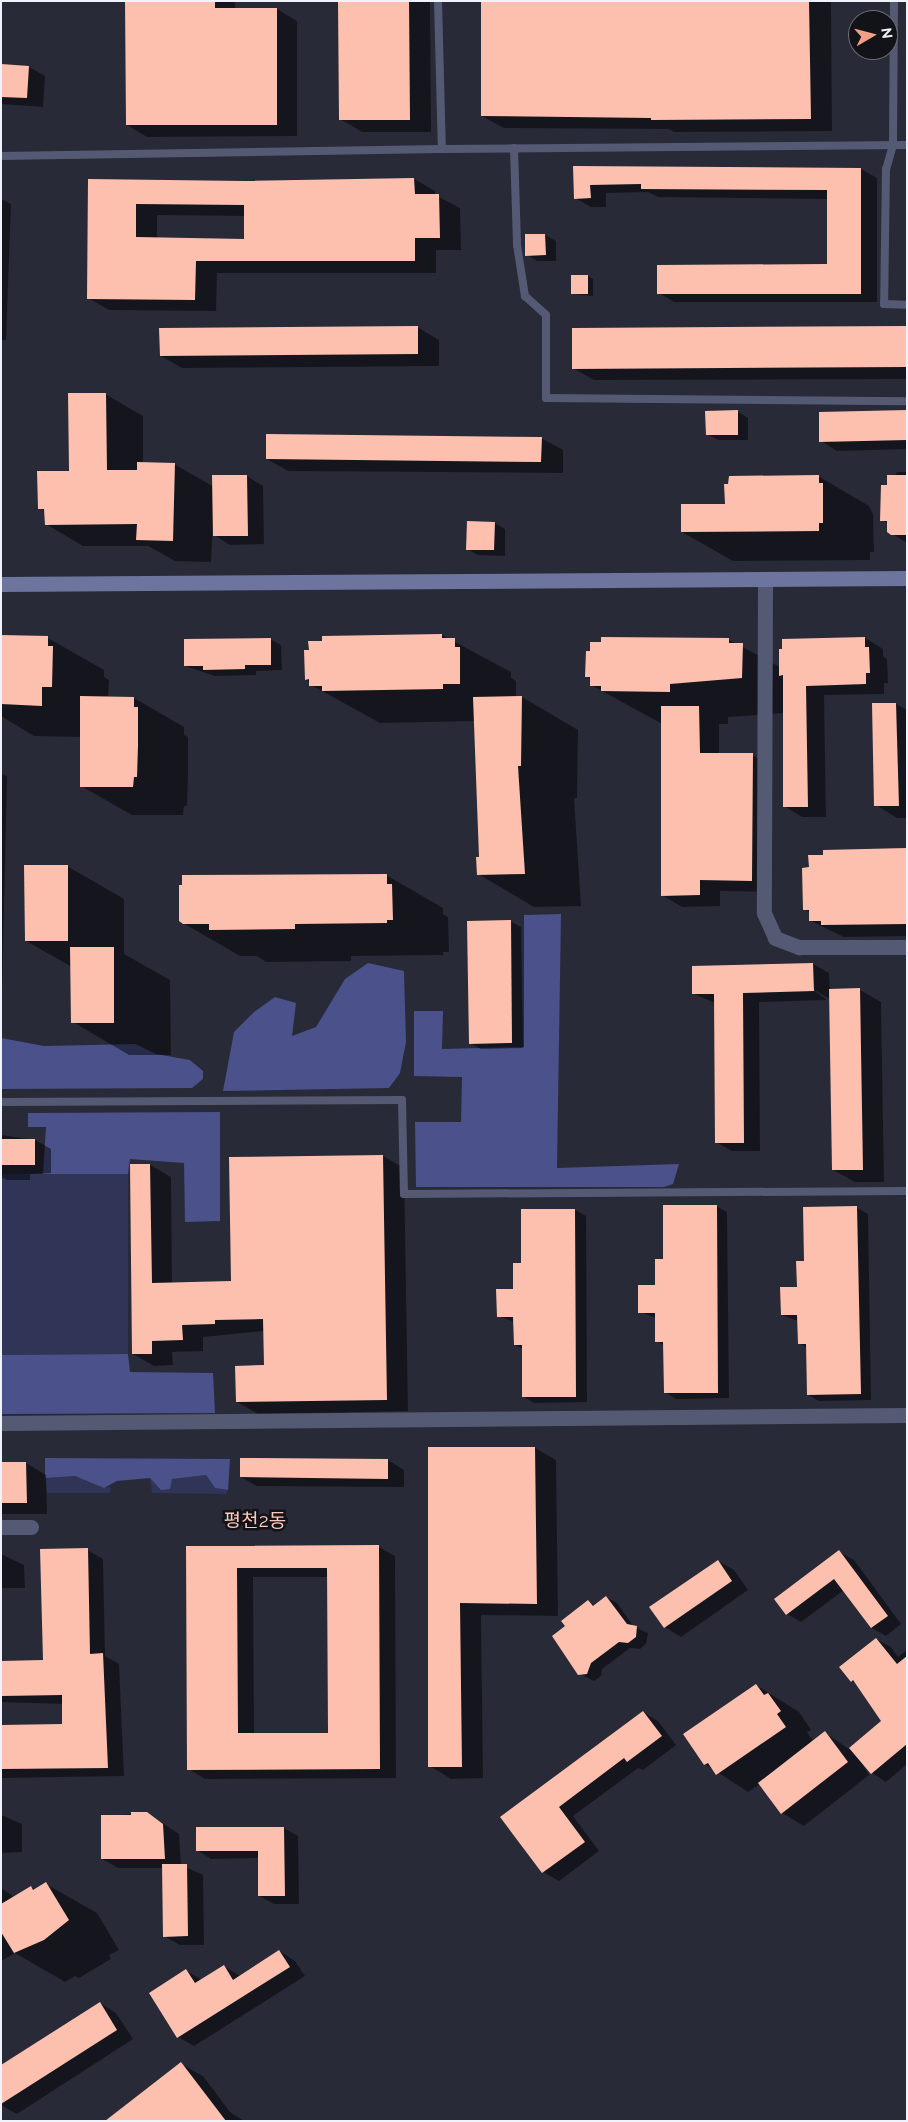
<!DOCTYPE html>
<html>
<head>
<meta charset="utf-8">
<style>
  body { margin:0 }
  #map { position:relative; width:908px; height:2122px; overflow:hidden; background:#282a37; font-family:Raleway,"Noto Sans KR",sans-serif }
  div>[style] { position:absolute }
  .green>* { inset:0; background:#303557 }
  .forest>* { inset:0; background:#4a518b }
  .shadow>* { inset:0; background:#0007 }
  .building>* { inset:0; background:#fdc0ae }
  .lane>* { height:8px; margin:-4px; padding:0 4px; transform-origin:4px; border-radius:4px; background:#555a74 }
  .street>* { height:15px; margin:-7.5px; padding:0 7.5px; transform-origin:7.5px; border-radius:7.5px; background:#555a74 }
  .secondary>* { height:15px; margin:-7.5px; padding:0 7.5px; transform-origin:7.5px; border-radius:7.5px; background:#6d749d }
  span { translate:-50% -50%; white-space:nowrap; text-align:center; line-height:1.15; -webkit-text-stroke:5px #121319; paint-order:stroke }
  .quarter-label { font-size:19px; color:#fac9ba }
  .frame { position:absolute; inset:0; border:2px solid #f1f3fc; pointer-events:none }
  .north { position:absolute; left:848px; top:10px; width:50px; height:50px; box-sizing:border-box; background:#121319; border:1px solid #6b6d74; border-radius:50%; rotate:82deg; font-size:14px; font-weight:700; line-height:20px; text-align:center; color:#f1f3fc }
  .north::after { content:''; display:block; margin:auto; width:18px; height:22px; background:#f39f86; clip-path:polygon(50% 0,100% 100%,50% 72%,0 100%) }
</style>
</head>
<body>
<div id="map">
  <div class="green">
    <i style="clip-path:polygon(1px 1174px,128px 1174px,128px 1354px,1px 1355px)"></i>
    <i style="clip-path:polygon(206px 1475px,215px 1488px,228px 1490px,226px 1494px,152px 1493px,150px 1478px,159px 1485px,172px 1479px)"></i>
    <i style="clip-path:polygon(75px 1476px,104px 1488px,111px 1487px,110px 1493px,47px 1493px,45px 1478px)"></i>
  </div>
  <div class="forest">
    <i style="clip-path:polygon(561px 914px,557px 1168px,679px 1164px,673px 1184px,664px 1187px,416px 1187px,415px 1122px,461px 1122px,462px 1077px,414px 1076px,414px 1011px,443px 1011px,442px 1049px,524px 1047px,524px 915px)"></i>
    <i style="clip-path:polygon(368px 963px,404px 971px,406px 1042px,400px 1073px,389px 1088px,223px 1091px,234px 1032px,254px 1012px,275px 997px,296px 1003px,292px 1036px,316px 1027px,345px 979px)"></i>
    <i style="clip-path:polygon(1px 1038px,44px 1046px,135px 1044px,156px 1054px,190px 1060px,203px 1071px,203px 1079px,192px 1088px,1px 1089px)"></i>
    <i style="clip-path:polygon(220px 1112px,220px 1221px,185px 1222px,184px 1163px,130px 1159px,128px 1174px,43px 1174px,46px 1127px,28px 1127px,28px 1113px)"></i>
    <i style="clip-path:polygon(128px 1354px,130px 1372px,213px 1373px,215px 1413px,1px 1414px,1px 1355px)"></i>
    <i style="clip-path:polygon(45px 1458px,230px 1459px,228px 1490px,215px 1488px,206px 1475px,172px 1479px,170px 1489px,161px 1490px,150px 1478px,117px 1481px,104px 1488px,75px 1476px,45px 1478px)"></i>
  </div>
  <div class="shadow">
    <i style="clip-path:polygon(126px 1px,235px 1px,235px 9px,277px 9px,297px 21px,297px 136px,147px 137px,127px 125px)"></i>
    <i style="clip-path:polygon(339px 1px,430px 1px,431px 132px,362px 132px,340px 119px)"></i>
    <i style="clip-path:polygon(483px 1px,831px 1px,832px 131px,674px 132px,669px 129px,504px 128px,482px 116px)"></i>
    <i style="clip-path:polygon(1px 65px,29px 67px,45px 76px,43px 107px,1px 104px)"></i>
    <i style="clip-path:polygon(574px 167px,861px 169px,877px 178px,877px 302px,674px 302px,659px 293px,828px 265px,828px 199px,658px 197px,648px 192px,606px 193px,606px 207px,591px 207px,575px 198px)"></i>
    <i style="clip-path:polygon(evenodd,414px 179px,435px 191px,435px 195px,460px 208px,461px 250px,436px 250px,436px 273px,217px 273px,216px 311px,109px 310px,88px 298px,90px 180px,244px 182px,414px 179px,157px 215px,245px 216px,246px 240px,157px 239px,157px 215px)"></i>
    <i style="clip-path:polygon(1px 199px,11px 204px,6px 340px,1px 340px)"></i>
    <i style="clip-path:polygon(545px 235px,556px 241px,556px 261px,537px 261px,527px 255px)"></i>
    <i style="clip-path:polygon(588px 276px,593px 279px,593px 296px,572px 294px)"></i>
    <i style="clip-path:polygon(417px 327px,439px 340px,439px 366px,182px 368px,161px 356px)"></i>
    <i style="clip-path:polygon(907px 328px,907px 379px,594px 380px,573px 368px)"></i>
    <i style="clip-path:polygon(105px 394px,143px 416px,143px 464px,174px 464px,214px 487px,214px 476px,247px 476px,263px 486px,264px 544px,230px 545px,214px 535px,214px 507px,211px 562px,175px 561px,148px 546px,83px 546px,46px 524px,46px 512px,39px 508px,70px 472px)"></i>
    <i style="clip-path:polygon(737px 411px,748px 418px,748px 440px,718px 440px,707px 434px)"></i>
    <i style="clip-path:polygon(907px 412px,907px 449px,837px 451px,821px 441px)"></i>
    <i style="clip-path:polygon(541px 438px,563px 450px,563px 473px,288px 471px,267px 459px)"></i>
    <i style="clip-path:polygon(897px 472px,907px 472px,907px 543px,892px 534px,889px 524px,882px 520px,888px 486px)"></i>
    <i style="clip-path:polygon(818px 476px,869px 506px,873px 514px,874px 552px,870px 552px,870px 560px,733px 561px,682px 532px,726px 505px,730px 486px)"></i>
    <i style="clip-path:polygon(495px 523px,505px 529px,505px 556px,478px 555px,467px 549px)"></i>
    <i style="clip-path:polygon(442px 635px,511px 672px,511px 678px,516px 681px,516px 697px,522px 697px,578px 730px,577px 798px,574px 798px,581px 906px,534px 907px,478px 874px,481px 858px,475px 721px,380px 723px,311px 685px,306px 679px)"></i>
    <i style="clip-path:polygon(1px 636px,48px 638px,104px 670px,104px 677px,109px 680px,108px 698px,134px 698px,184px 727px,184px 735px,188px 737px,188px 775px,187px 806px,184px 806px,183px 815px,132px 815px,81px 786px,82px 737px,34px 736px,1px 716px)"></i>
    <i style="clip-path:polygon(865px 638px,883px 649px,883px 656px,887px 659px,888px 683px,884px 683px,884px 694px,824px 695px,826px 817px,802px 817px,784px 806px,784px 713px,728px 717px,728px 724px,719px 724px,719px 755px,752px 755px,772px 766px,771px 892px,720px 891px,720px 906px,682px 907px,662px 895px,662px 724px,591px 685px,591px 679px,586px 676px,729px 640px,780px 667px)"></i>
    <i style="clip-path:polygon(270px 639px,281px 645px,282px 670px,256px 671px,256px 675px,215px 676px,185px 666px)"></i>
    <i style="clip-path:polygon(873px 704px,896px 704px,907px 710px,907px 818px,897px 818px,876px 805px)"></i>
    <i style="clip-path:polygon(1px 753px,2px 774px,7px 776px,1px 1040px)"></i>
    <i style="clip-path:polygon(907px 849px,907px 936px,844px 937px,811px 921px,811px 913px,804px 909px)"></i>
    <i style="clip-path:polygon(67px 866px,124px 899px,124px 954px,170px 980px,171px 1055px,129px 1055px,73px 1022px,72px 967px,26px 941px)"></i>
    <i style="clip-path:polygon(386px 875px,443px 908px,443px 914px,448px 917px,449px 952px,443px 952px,443px 955px,351px 956px,351px 961px,266px 962px,257px 956px,240px 956px,183px 923px)"></i>
    <i style="clip-path:polygon(510px 921px,521px 927px,523px 1048px,481px 1049px,470px 1043px)"></i>
    <i style="clip-path:polygon(813px 964px,829px 973px,830px 990px,860px 990px,881px 1002px,884px 1182px,855px 1182px,833px 1170px,830px 999px,809px 987px,827px 1000px,759px 1002px,760px 1151px,732px 1151px,716px 1142px,715px 1003px,694px 994px,693px 967px)"></i>
    <i style="clip-path:polygon(1px 1135px,35px 1140px,51px 1149px,51px 1173px,30px 1174px,30px 1180px,7px 1180px,1px 1177px)"></i>
    <i style="clip-path:polygon(383px 1156px,404px 1168px,408px 1411px,258px 1414px,237px 1402px,265px 1366px,264px 1331px,203px 1337px,203px 1351px,172px 1352px,173px 1365px,154px 1366px,133px 1354px,132px 1165px,150px 1165px,171px 1177px,172px 1283px,232px 1282px)"></i>
    <i style="clip-path:polygon(716px 1206px,727px 1212px,729px 1398px,676px 1399px,665px 1392px,665px 1346px,656px 1341px,656px 1318px,640px 1312px,656px 1286px,664px 1260px)"></i>
    <i style="clip-path:polygon(857px 1208px,868px 1214px,871px 1400px,819px 1401px,808px 1395px,807px 1348px,799px 1343px,798px 1321px,782px 1315px,798px 1288px,805px 1262px,804px 1209px)"></i>
    <i style="clip-path:polygon(575px 1210px,586px 1216px,587px 1402px,534px 1403px,523px 1396px,523px 1349px,515px 1345px,515px 1322px,498px 1316px,514px 1290px,522px 1264px)"></i>
    <i style="clip-path:polygon(429px 1448px,535px 1448px,556px 1460px,558px 1616px,481px 1615px,483px 1778px,451px 1779px,430px 1766px)"></i>
    <i style="clip-path:polygon(388px 1460px,404px 1470px,404px 1487px,257px 1486px,241px 1477px)"></i>
    <i style="clip-path:polygon(1px 1463px,26px 1463px,46px 1475px,47px 1514px,1px 1514px)"></i>
    <i style="clip-path:polygon(evenodd,379px 1547px,395px 1556px,396px 1778px,205px 1779px,189px 1769px,187px 1548px,379px 1547px,253px 1577px,328px 1577px,329px 1734px,254px 1735px,253px 1577px)"></i>
    <i style="clip-path:polygon(87px 1550px,103px 1559px,105px 1656px,119px 1664px,124px 1776px,1px 1778px,1px 1726px,63px 1726px,63px 1704px,1px 1702px,1px 1662px,44px 1662px)"></i>
    <i style="clip-path:polygon(839px 1552px,854px 1560px,901px 1624px,886px 1636px,872px 1628px,844px 1590px,801px 1622px,787px 1614px)"></i>
    <i style="clip-path:polygon(1px 1554px,24px 1565px,25px 1588px,1px 1588px)"></i>
    <i style="clip-path:polygon(718px 1561px,734px 1570px,748px 1590px,681px 1637px,665px 1627px)"></i>
    <i style="clip-path:polygon(606px 1597px,617px 1603px,634px 1627px,648px 1633px,646px 1644px,640px 1649px,630px 1648px,602px 1669px,601px 1676px,594px 1681px,575px 1671px,567px 1626px,588px 1602px,595px 1606px)"></i>
    <i style="clip-path:polygon(876px 1639px,891px 1647px,898px 1657px,907px 1650px,907px 1764px,886px 1782px,872px 1773px,855px 1752px,869px 1775px,804px 1826px,782px 1813px,760px 1784px,748px 1792px,705px 1764px,756px 1685px,799px 1712px,811px 1730px,807px 1732px,813px 1741px,825px 1733px,849px 1749px,883px 1721px,858px 1685px,852px 1681px)"></i>
    <i style="clip-path:polygon(643px 1712px,658px 1721px,676px 1745px,643px 1770px,638px 1768px,573px 1816px,599px 1851px,559px 1881px,543px 1872px,502px 1817px)"></i>
    <i style="clip-path:polygon(147px 1813px,179px 1834px,181px 1865px,203px 1875px,204px 1945px,180px 1945px,164px 1936px,163px 1868px,118px 1868px,102px 1859px,102px 1816px)"></i>
    <i style="clip-path:polygon(1px 1815px,22px 1824px,22px 1852px,1px 1853px)"></i>
    <i style="clip-path:polygon(284px 1828px,298px 1836px,299px 1904px,274px 1904px,259px 1896px,259px 1858px,211px 1859px,197px 1850px)"></i>
    <i style="clip-path:polygon(46px 1884px,97px 1913px,119px 1950px,109px 1955px,111px 1959px,79px 1978px,75px 1976px,65px 1982px,15px 1953px,1px 1961px,1px 1888px,14px 1897px,31px 1887px,36px 1890px)"></i>
    <i style="clip-path:polygon(279px 1951px,295px 1961px,305px 1976px,194px 2046px,178px 2037px,187px 1971px,202px 1980px,224px 1966px,240px 1976px)"></i>
    <i style="clip-path:polygon(100px 2003px,116px 2013px,133px 2039px,17px 2114px,1px 2105px,1px 2067px)"></i>
    <i style="clip-path:polygon(181px 2064px,203px 2076px,230px 2112px,244px 2121px,107px 2121px)"></i>
  </div>
  <div class="building">
    <i style="clip-path:polygon(125px 1px,215px 1px,215px 8px,277px 8px,277px 125px,126px 125px)"></i>
    <i style="clip-path:polygon(338px 1px,409px 1px,410px 120px,339px 120px)"></i>
    <i style="clip-path:polygon(481px 1px,809px 1px,811px 119px,651px 120px,651px 118px,481px 116px)"></i>
    <i style="clip-path:polygon(1px 64px,29px 66px,27px 98px,1px 97px)"></i>
    <i style="clip-path:polygon(573px 166px,861px 168px,861px 294px,657px 294px,657px 265px,827px 264px,827px 190px,641px 189px,641px 184px,590px 185px,591px 198px,574px 199px)"></i>
    <i style="clip-path:polygon(evenodd,414px 178px,415px 194px,439px 194px,440px 238px,415px 238px,415px 261px,196px 261px,195px 300px,87px 299px,88px 179px,244px 181px,414px 178px,136px 204px,244px 205px,244px 239px,136px 237px,136px 204px)"></i>
    <i style="clip-path:polygon(525px 234px,545px 234px,546px 255px,525px 256px)"></i>
    <i style="clip-path:polygon(571px 275px,588px 275px,588px 294px,571px 294px)"></i>
    <i style="clip-path:polygon(418px 326px,418px 354px,160px 356px,159px 328px)"></i>
    <i style="clip-path:polygon(907px 326px,907px 367px,572px 369px,572px 328px)"></i>
    <i style="clip-path:polygon(68px 393px,106px 393px,107px 470px,137px 470px,137px 462px,175px 463px,173px 541px,136px 540px,137px 524px,45px 525px,44px 509px,38px 509px,37px 471px,69px 471px)"></i>
    <i style="clip-path:polygon(738px 410px,738px 435px,706px 435px,705px 411px)"></i>
    <i style="clip-path:polygon(907px 410px,907px 440px,819px 442px,819px 412px)"></i>
    <i style="clip-path:polygon(266px 434px,542px 437px,541px 462px,266px 459px)"></i>
    <i style="clip-path:polygon(212px 475px,247px 475px,248px 536px,213px 536px)"></i>
    <i style="clip-path:polygon(819px 475px,819px 483px,823px 483px,823px 523px,819px 523px,819px 531px,681px 532px,681px 504px,725px 504px,724px 484px,728px 484px,729px 476px)"></i>
    <i style="clip-path:polygon(887px 475px,907px 475px,907px 535px,891px 535px,887px 532px,887px 521px,880px 521px,881px 485px,887px 485px)"></i>
    <i style="clip-path:polygon(467px 521px,495px 522px,494px 550px,466px 550px)"></i>
    <i style="clip-path:polygon(442px 634px,442px 638px,455px 638px,455px 647px,460px 647px,460px 684px,443px 684px,443px 689px,322px 691px,322px 686px,309px 686px,309px 679px,305px 680px,304px 650px,309px 650px,308px 641px,322px 641px,322px 636px)"></i>
    <i style="clip-path:polygon(1px 635px,48px 636px,48px 646px,53px 646px,52px 687px,42px 687px,42px 706px,1px 704px)"></i>
    <i style="clip-path:polygon(601px 637px,729px 638px,729px 643px,743px 643px,742px 678px,670px 684px,670px 692px,601px 691px,601px 686px,590px 686px,590px 677px,585px 677px,586px 651px,590px 651px,590px 642px,601px 642px)"></i>
    <i style="clip-path:polygon(865px 637px,865px 647px,869px 647px,870px 673px,866px 673px,866px 684px,806px 686px,808px 807px,783px 807px,783px 675px,779px 676px,779px 649px,782px 649px,782px 639px)"></i>
    <i style="clip-path:polygon(271px 638px,271px 665px,245px 665px,245px 669px,203px 670px,203px 666px,184px 666px,184px 639px)"></i>
    <i style="clip-path:polygon(80px 696px,134px 697px,134px 707px,138px 707px,138px 746px,137px 777px,134px 777px,133px 787px,80px 787px)"></i>
    <i style="clip-path:polygon(522px 696px,521px 766px,518px 766px,525px 874px,477px 875px,476px 857px,479px 857px,473px 697px)"></i>
    <i style="clip-path:polygon(872px 703px,896px 703px,899px 806px,874px 806px)"></i>
    <i style="clip-path:polygon(661px 706px,699px 706px,700px 753px,753px 753px,752px 881px,700px 880px,700px 895px,661px 896px)"></i>
    <i style="clip-path:polygon(907px 848px,907px 924px,821px 925px,821px 921px,809px 921px,809px 910px,803px 910px,802px 868px,809px 867px,808px 855px,823px 855px,823px 850px)"></i>
    <i style="clip-path:polygon(24px 865px,68px 865px,68px 941px,25px 941px)"></i>
    <i style="clip-path:polygon(387px 874px,387px 884px,392px 884px,393px 920px,387px 920px,387px 923px,295px 924px,295px 929px,209px 930px,209px 924px,183px 924px,179px 921px,179px 885px,182px 885px,182px 875px)"></i>
    <i style="clip-path:polygon(511px 920px,512px 1043px,469px 1044px,467px 921px)"></i>
    <i style="clip-path:polygon(70px 947px,114px 947px,114px 1023px,71px 1023px)"></i>
    <i style="clip-path:polygon(813px 963px,814px 991px,743px 993px,744px 1143px,715px 1143px,714px 994px,692px 994px,692px 966px)"></i>
    <i style="clip-path:polygon(860px 988px,863px 1170px,832px 1170px,829px 989px)"></i>
    <i style="clip-path:polygon(1px 1139px,35px 1139px,35px 1165px,1px 1165px)"></i>
    <i style="clip-path:polygon(383px 1155px,387px 1400px,236px 1402px,235px 1366px,264px 1365px,263px 1319px,215px 1320px,215px 1324px,182px 1325px,183px 1340px,152px 1341px,152px 1354px,132px 1354px,130px 1164px,150px 1164px,152px 1283px,231px 1281px,229px 1157px)"></i>
    <i style="clip-path:polygon(663px 1205px,717px 1205px,718px 1393px,664px 1393px,663px 1342px,655px 1342px,655px 1313px,638px 1313px,638px 1285px,655px 1285px,655px 1259px,663px 1259px)"></i>
    <i style="clip-path:polygon(857px 1206px,861px 1394px,807px 1395px,806px 1344px,798px 1344px,797px 1315px,781px 1315px,780px 1287px,797px 1287px,796px 1261px,804px 1261px,803px 1207px)"></i>
    <i style="clip-path:polygon(521px 1209px,575px 1209px,576px 1397px,522px 1397px,522px 1345px,514px 1345px,513px 1317px,497px 1317px,496px 1289px,513px 1289px,513px 1263px,521px 1263px)"></i>
    <i style="clip-path:polygon(428px 1447px,535px 1447px,537px 1604px,460px 1603px,462px 1767px,428px 1767px)"></i>
    <i style="clip-path:polygon(240px 1458px,388px 1459px,388px 1479px,240px 1477px)"></i>
    <i style="clip-path:polygon(1px 1462px,26px 1462px,27px 1503px,1px 1503px)"></i>
    <i style="clip-path:polygon(evenodd,379px 1545px,380px 1769px,187px 1770px,186px 1546px,379px 1545px,237px 1568px,327px 1568px,328px 1733px,238px 1733px,237px 1568px)"></i>
    <i style="clip-path:polygon(88px 1548px,90px 1654px,103px 1653px,108px 1768px,1px 1769px,1px 1725px,62px 1724px,62px 1695px,1px 1696px,1px 1661px,43px 1660px,40px 1549px)"></i>
    <i style="clip-path:polygon(839px 1550px,888px 1616px,871px 1628px,834px 1579px,786px 1615px,774px 1599px)"></i>
    <i style="clip-path:polygon(718px 1560px,732px 1581px,664px 1628px,649px 1607px)"></i>
    <i style="clip-path:polygon(606px 1596px,627px 1624px,637px 1626px,636px 1637px,628px 1643px,619px 1642px,591px 1663px,587px 1674px,578px 1675px,552px 1636px,565px 1626px,561px 1621px,588px 1600px,593px 1606px)"></i>
    <i style="clip-path:polygon(876px 1638px,897px 1664px,907px 1656px,907px 1744px,871px 1774px,849px 1748px,881px 1721px,853px 1680px,851px 1682px,839px 1667px)"></i>
    <i style="clip-path:polygon(756px 1684px,764px 1695px,768px 1693px,781px 1711px,777px 1714px,786px 1727px,716px 1775px,708px 1763px,704px 1765px,683px 1734px)"></i>
    <i style="clip-path:polygon(643px 1711px,662px 1736px,627px 1762px,624px 1758px,559px 1807px,585px 1842px,542px 1873px,500px 1817px)"></i>
    <i style="clip-path:polygon(825px 1731px,848px 1762px,781px 1814px,758px 1783px)"></i>
    <i style="clip-path:polygon(131px 1812px,147px 1812px,163px 1824px,165px 1859px,101px 1859px,101px 1815px,131px 1815px)"></i>
    <i style="clip-path:polygon(196px 1827px,284px 1827px,285px 1896px,258px 1896px,258px 1851px,196px 1851px)"></i>
    <i style="clip-path:polygon(162px 1864px,187px 1864px,188px 1936px,163px 1937px)"></i>
    <i style="clip-path:polygon(46px 1882px,69px 1920px,44px 1940px,14px 1953px,1px 1932px,1px 1904px,31px 1886px,33px 1890px)"></i>
    <i style="clip-path:polygon(279px 1950px,290px 1967px,177px 2038px,149px 1993px,186px 1969px,195px 1983px,224px 1965px,233px 1980px)"></i>
    <i style="clip-path:polygon(100px 2002px,117px 2030px,1px 2104px,1px 2065px)"></i>
    <i style="clip-path:polygon(181px 2062px,226px 2121px,105px 2121px)"></i>
  </div>
  <div class="lane">
    <i style="left:438px;top:1px;width:148px;rotate:88.5deg"></i>
    <i style="left:442px;top:149px;width:465px;rotate:-0.5deg"></i>
    <i style="left:894px;top:1px;width:144px;rotate:90.4deg"></i>
    <i style="left:893px;top:145px;width:25px;rotate:106deg"></i>
    <i style="left:886px;top:169px;width:135px;rotate:90.8deg"></i>
    <i style="left:884px;top:304px;width:23px;rotate:2deg"></i>
    <i style="left:514px;top:148px;width:97px;rotate:88.2deg"></i>
    <i style="left:517px;top:245px;width:52px;rotate:81.1deg"></i>
    <i style="left:525px;top:296px;width:28px;rotate:42deg"></i>
    <i style="left:546px;top:315px;width:83px;rotate:90deg"></i>
    <i style="left:546px;top:398px;width:361px;rotate:0.5deg"></i>
    <i style="left:1px;top:156px;width:441px;rotate:-0.9deg"></i>
    <i style="left:1px;top:1102px;width:401px;rotate:-0.3deg"></i>
    <i style="left:402px;top:1100px;width:94px;rotate:88.8deg"></i>
    <i style="left:404px;top:1194px;width:503px;rotate:-0.34deg"></i>
  </div>
  <div class="street">
    <i style="left:765px;top:579px;width:334px;rotate:90.2deg"></i>
    <i style="left:764px;top:913px;width:27px;rotate:66deg"></i>
    <i style="left:775px;top:938px;width:26px;rotate:21deg"></i>
    <i style="left:799px;top:947px;width:108px"></i>
    <i style="left:1px;top:1423px;width:906px;rotate:-0.51deg"></i>
    <i style="left:1px;top:1527px;width:30px"></i>
  </div>
  <div class="secondary">
    <i style="left:1px;top:584px;width:906px;rotate:-0.38deg"></i>
  </div>
  <div class="quarter-label">
    <span style="left:255px;top:1521px">평천2동</span>
  </div>
  <div class="frame"></div>
  <div class="north">N</div>
</div>
</body>
</html>
